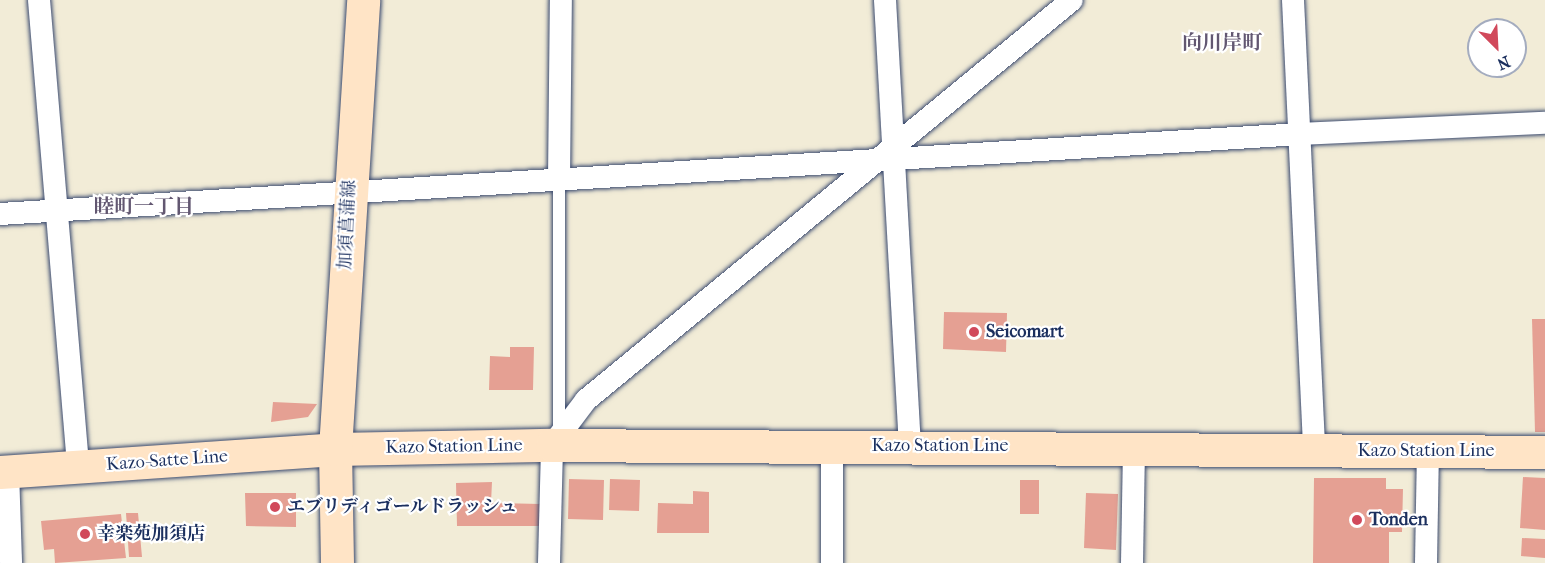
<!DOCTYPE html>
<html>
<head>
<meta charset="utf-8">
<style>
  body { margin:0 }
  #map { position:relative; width:1545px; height:563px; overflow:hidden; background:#f2ecd7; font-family:"IM FELL French Canon","Noto Serif JP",serif }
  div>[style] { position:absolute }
  .building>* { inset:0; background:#e5a093 }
  .roads { filter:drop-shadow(0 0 2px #3b4b70) drop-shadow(0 0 2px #3b4b70) }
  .lane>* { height:12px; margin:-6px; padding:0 6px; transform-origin:6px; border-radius:6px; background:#fff }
  .street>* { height:22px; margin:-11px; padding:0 11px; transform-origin:11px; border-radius:11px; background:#fff }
  .secondary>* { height:33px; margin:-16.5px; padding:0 16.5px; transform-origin:16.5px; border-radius:16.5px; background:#ffe4c6 }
  .dots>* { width:16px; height:16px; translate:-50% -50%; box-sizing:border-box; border:3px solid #fff; border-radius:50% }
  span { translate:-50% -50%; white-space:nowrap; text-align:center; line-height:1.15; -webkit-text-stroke:4.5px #fff; paint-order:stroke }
  .street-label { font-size:18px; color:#1b2f5e }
  .poi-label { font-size:18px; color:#1b2f5e; font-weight:700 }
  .left { translate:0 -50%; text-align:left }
  .neighbourhood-label { font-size:20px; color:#625771; font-weight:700 }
  .north { position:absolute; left:1467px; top:18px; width:60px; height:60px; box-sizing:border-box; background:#fff; border:2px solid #a4acbf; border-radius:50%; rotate:156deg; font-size:16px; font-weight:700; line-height:24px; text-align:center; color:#1b2f5e }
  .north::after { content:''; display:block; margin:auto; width:21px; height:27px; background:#d1495b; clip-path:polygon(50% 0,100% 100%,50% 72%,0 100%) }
</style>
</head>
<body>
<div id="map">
  <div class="building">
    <i style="clip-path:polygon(944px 312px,1007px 313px,1006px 352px,943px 349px)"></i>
    <i style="clip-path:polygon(1532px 319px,1545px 319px,1545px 432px,1535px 432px)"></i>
    <i style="clip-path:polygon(510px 347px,534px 347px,533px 390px,489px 390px,490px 356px,510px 357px)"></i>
    <i style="clip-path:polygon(273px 402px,317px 404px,308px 417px,271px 422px)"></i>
    <i style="clip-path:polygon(1523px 477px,1545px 478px,1545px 530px,1520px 528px)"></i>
    <i style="clip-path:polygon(1314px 478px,1386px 478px,1386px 489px,1403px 489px,1402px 532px,1389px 532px,1389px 563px,1313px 563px)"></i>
    <i style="clip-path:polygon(569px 479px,604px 480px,603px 520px,568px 519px)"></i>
    <i style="clip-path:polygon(610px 479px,640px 480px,639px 511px,609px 510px)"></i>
    <i style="clip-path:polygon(1020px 480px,1039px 480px,1039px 514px,1020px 514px)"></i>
    <i style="clip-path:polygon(492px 482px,491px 503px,540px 504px,540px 526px,457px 526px,456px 483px)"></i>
    <i style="clip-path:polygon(693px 491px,709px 492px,709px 533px,657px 533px,658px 503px,693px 504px)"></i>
    <i style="clip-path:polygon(245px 493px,296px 493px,296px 527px,246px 526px)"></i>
    <i style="clip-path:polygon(1086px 493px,1118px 494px,1116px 550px,1084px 548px)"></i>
    <i style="clip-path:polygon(126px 513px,138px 513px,142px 557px,129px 557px)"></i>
    <i style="clip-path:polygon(121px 514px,126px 558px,55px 563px,54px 549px,44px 550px,41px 521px)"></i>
    <i style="clip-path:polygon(1522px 538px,1545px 539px,1545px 558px,1521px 556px)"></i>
  </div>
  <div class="roads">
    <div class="lane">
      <i style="left:559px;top:432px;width:253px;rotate:-90deg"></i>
    </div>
    <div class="street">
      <i style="left:39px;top:0;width:469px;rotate:85.2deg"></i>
      <i style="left:885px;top:0;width:447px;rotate:86.8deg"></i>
      <i style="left:1293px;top:0;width:450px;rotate:87.3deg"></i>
      <i style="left:559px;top:179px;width:179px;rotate:-89.4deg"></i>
      <i style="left:0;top:214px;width:1301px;rotate:-3.52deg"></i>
      <i style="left:1299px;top:134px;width:246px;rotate:-2.6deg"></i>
      <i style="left:832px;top:446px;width:117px;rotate:90deg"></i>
      <i style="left:8px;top:471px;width:92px;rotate:88.1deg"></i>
      <i style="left:549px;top:563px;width:118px;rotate:-88.5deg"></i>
      <i style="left:552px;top:445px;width:56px;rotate:-52.9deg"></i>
      <i style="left:586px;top:400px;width:629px;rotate:-39.46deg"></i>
      <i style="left:1132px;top:563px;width:116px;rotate:-89deg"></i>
      <i style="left:1426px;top:563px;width:112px;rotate:-89deg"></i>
    </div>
    <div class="secondary">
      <i style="left:0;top:472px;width:336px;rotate:-3.9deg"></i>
      <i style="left:335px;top:449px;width:217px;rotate:-1.1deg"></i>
      <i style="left:552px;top:445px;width:993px;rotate:0.4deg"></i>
      <i style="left:337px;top:563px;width:114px;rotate:-91deg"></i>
      <i style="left:335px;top:449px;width:450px;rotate:-86.4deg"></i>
    </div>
  </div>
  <div class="dots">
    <i style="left:974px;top:332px;background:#d1495b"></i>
    <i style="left:275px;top:507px;background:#d1495b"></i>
    <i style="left:1357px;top:520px;background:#d1495b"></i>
    <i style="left:85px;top:534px;background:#d1495b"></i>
  </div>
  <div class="street-label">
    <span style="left:348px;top:225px;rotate:-87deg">加須菖蒲線</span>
    <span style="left:940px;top:446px">Kazo Station Line</span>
    <span style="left:454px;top:447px;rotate:-1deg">Kazo Station Line</span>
    <span style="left:1426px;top:451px">Kazo Station Line</span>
    <span style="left:167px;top:461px;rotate:-4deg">Kazo-Satte Line</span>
  </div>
  <div class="poi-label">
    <span class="left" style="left:986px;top:332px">Seicomart</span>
    <span class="left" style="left:287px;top:507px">エブリディゴールドラッシュ</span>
    <span class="left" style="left:1369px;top:520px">Tonden</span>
    <span class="left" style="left:97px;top:534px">幸楽苑加須店</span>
  </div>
  <div class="neighbourhood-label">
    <span style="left:1222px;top:42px">向川岸町</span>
    <span style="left:144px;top:206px">睦町一丁目</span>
  </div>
  <div class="north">N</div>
</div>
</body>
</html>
